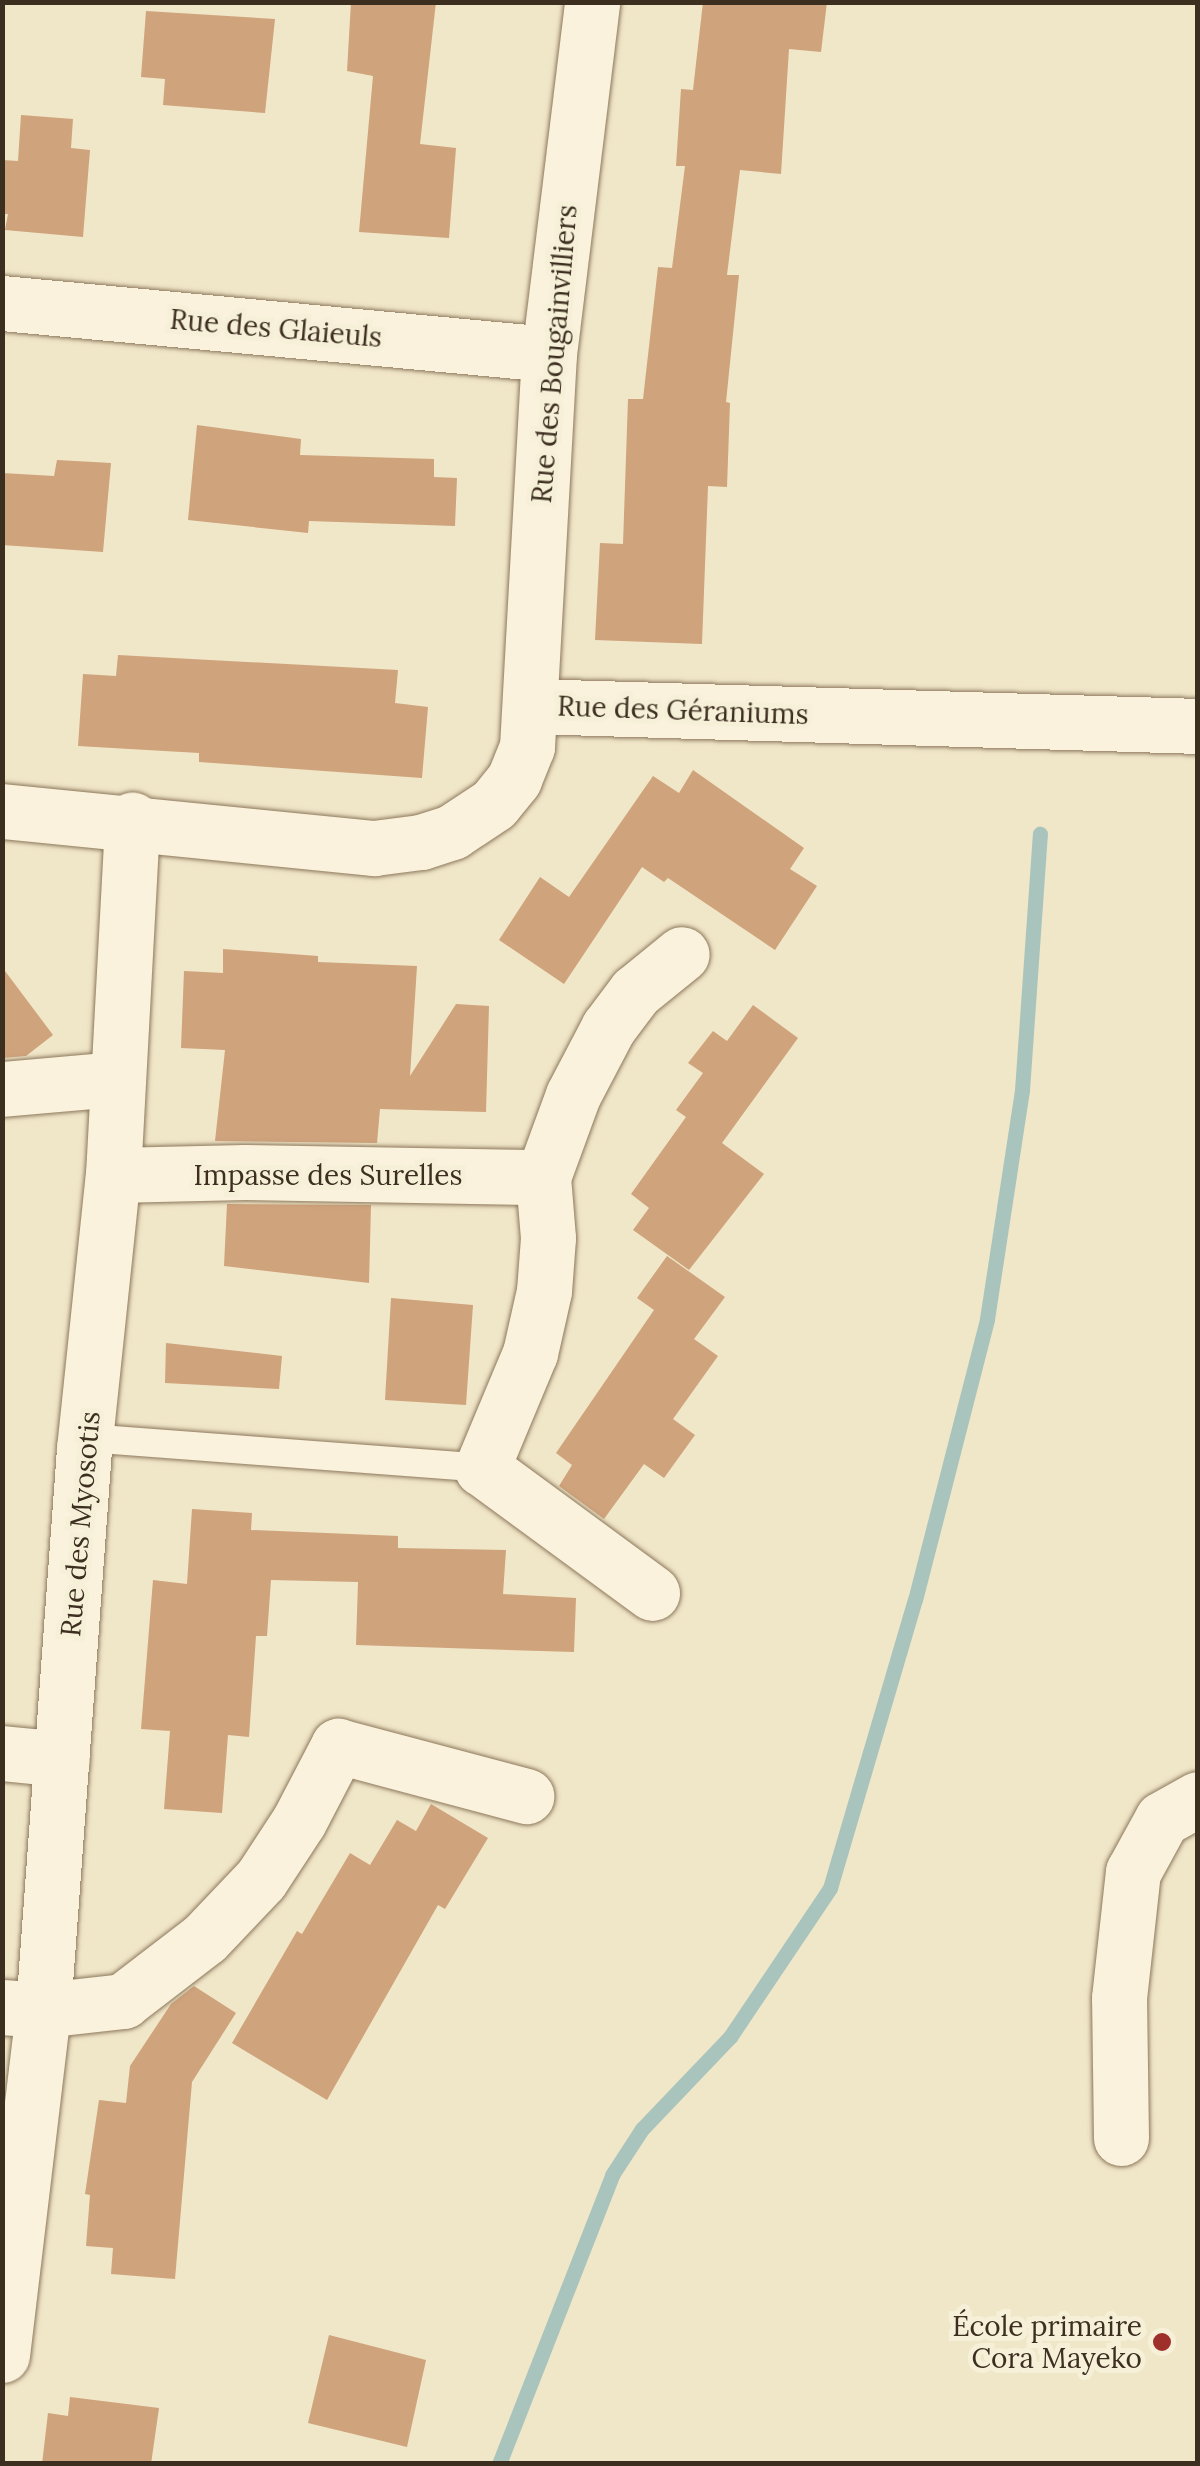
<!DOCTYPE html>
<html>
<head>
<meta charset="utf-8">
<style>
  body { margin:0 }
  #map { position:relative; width:1200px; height:2466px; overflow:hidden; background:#f0e6c8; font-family:Lora,serif }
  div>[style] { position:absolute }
  .stream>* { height:15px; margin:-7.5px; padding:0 7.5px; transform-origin:7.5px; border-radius:7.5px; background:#a9c4bd }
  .building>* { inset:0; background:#cfa37c }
  .roads { filter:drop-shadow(0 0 2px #8d785c) drop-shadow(0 0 2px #8d785c) }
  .service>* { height:28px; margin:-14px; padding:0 14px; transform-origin:14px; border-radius:14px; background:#faf2dc }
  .minor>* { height:55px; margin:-27.5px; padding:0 27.5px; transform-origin:27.5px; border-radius:27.5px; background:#faf2dc }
  .dots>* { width:28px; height:28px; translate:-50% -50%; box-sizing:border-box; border:5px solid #f7f0d8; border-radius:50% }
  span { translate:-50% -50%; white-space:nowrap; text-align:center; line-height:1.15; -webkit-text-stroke:10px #f7f0d8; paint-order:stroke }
  .street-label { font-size:28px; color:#3d2f20 }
  .poi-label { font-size:28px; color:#3d2f20 }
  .right { translate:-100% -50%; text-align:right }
  .frame { position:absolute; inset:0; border:5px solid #3d2f20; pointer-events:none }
</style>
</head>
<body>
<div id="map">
  <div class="stream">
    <i style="left:499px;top:2464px;width:310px;rotate:-68.6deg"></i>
    <i style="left:612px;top:2175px;width:55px;rotate:-56.9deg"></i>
    <i style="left:642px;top:2129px;width:127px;rotate:-46.3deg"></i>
    <i style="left:730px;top:2037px;width:179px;rotate:-56.1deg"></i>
    <i style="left:830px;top:1888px;width:300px;rotate:-73.6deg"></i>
    <i style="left:915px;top:1600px;width:290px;rotate:-75.6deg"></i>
    <i style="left:987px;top:1319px;width:232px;rotate:-81.3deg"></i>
    <i style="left:1022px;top:1090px;width:257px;rotate:-86deg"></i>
  </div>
  <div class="building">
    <i style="clip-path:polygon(351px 2px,436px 2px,420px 144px,456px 148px,449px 238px,359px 232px,373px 76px,347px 71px)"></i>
    <i style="clip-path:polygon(703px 2px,827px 2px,821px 52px,789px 49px,781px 174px,740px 170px,727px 275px,739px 275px,726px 402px,730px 403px,727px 487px,708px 486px,702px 644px,595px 640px,600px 543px,623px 544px,628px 399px,643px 399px,658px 267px,672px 268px,685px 166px,676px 166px,681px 89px,693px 90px)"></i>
    <i style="clip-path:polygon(146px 11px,275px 19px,265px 113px,163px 105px,165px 79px,141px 77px)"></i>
    <i style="clip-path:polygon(21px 115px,73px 119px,71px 148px,90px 150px,83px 237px,5px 230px,8px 214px,2px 214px,2px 160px,18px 161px)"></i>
    <i style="clip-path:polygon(197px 425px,301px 439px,300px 455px,434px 459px,434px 477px,457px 478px,455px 526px,309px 521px,308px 533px,188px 520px)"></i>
    <i style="clip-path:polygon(57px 460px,111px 463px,103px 552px,2px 545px,2px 473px,54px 476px)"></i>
    <i style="clip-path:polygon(118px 655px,398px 670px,395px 703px,428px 707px,422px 778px,199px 762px,199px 753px,78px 746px,83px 674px,116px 676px)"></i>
    <i style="clip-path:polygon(693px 770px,804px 848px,790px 869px,817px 886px,775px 950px,668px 878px,664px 882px,642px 867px,564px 984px,499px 940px,540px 877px,569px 897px,653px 776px,679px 793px)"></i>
    <i style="clip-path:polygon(223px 949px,318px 956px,318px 962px,417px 966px,410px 1076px,456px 1004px,489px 1006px,486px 1112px,380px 1109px,377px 1143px,215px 1141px,225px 1050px,181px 1048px,184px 971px,223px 973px)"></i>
    <i style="clip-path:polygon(2px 967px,53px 1035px,26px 1056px,2px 1058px)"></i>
    <i style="clip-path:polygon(753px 1005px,798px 1038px,722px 1143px,764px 1174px,689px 1270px,633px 1230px,649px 1208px,631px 1194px,686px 1117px,676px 1110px,703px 1073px,688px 1063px,713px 1031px,727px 1041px)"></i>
    <i style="clip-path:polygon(227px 1204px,371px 1205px,369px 1283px,224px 1266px)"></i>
    <i style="clip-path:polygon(667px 1256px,725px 1297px,694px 1339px,718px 1356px,673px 1419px,695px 1435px,664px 1478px,644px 1464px,604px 1519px,559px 1486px,572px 1465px,556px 1453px,654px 1310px,637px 1298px)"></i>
    <i style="clip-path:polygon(391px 1298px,473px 1305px,466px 1405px,385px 1400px)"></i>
    <i style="clip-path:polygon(166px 1343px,282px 1356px,279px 1389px,165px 1383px)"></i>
    <i style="clip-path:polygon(192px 1509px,252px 1513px,251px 1530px,398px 1536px,398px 1548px,506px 1550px,503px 1594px,576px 1598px,574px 1652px,356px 1645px,358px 1582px,271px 1580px,267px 1636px,256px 1636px,249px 1737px,228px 1735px,222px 1813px,164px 1809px,170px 1731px,141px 1729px,153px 1580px,187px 1584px)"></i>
    <i style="clip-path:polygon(431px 1804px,488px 1838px,445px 1909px,438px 1905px,327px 2100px,232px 2043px,297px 1931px,302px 1934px,350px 1853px,370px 1865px,397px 1820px,416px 1831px)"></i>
    <i style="clip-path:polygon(194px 1986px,236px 2013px,192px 2082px,175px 2279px,111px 2274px,113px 2248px,86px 2246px,90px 2195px,85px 2194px,99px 2100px,126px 2103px,130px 2066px,171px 2004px)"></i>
    <i style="clip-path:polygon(329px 2335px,426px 2360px,407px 2447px,308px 2423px)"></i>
    <i style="clip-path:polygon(70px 2397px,159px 2408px,151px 2464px,42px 2464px,48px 2413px,68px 2416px)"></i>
  </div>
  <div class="roads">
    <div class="service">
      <i style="left:87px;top:1438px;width:396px;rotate:4.3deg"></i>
    </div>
    <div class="minor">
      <i style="left:2px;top:303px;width:549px;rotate:5.33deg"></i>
      <i style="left:530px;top:706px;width:668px;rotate:1.71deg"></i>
      <i style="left:2px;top:811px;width:374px;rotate:5.7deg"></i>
      <i style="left:374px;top:848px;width:47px;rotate:-7.3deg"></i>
      <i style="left:421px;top:842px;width:33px;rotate:-18deg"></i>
      <i style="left:452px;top:832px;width:50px;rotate:-33.7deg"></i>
      <i style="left:494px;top:804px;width:32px;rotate:-51deg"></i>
      <i style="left:514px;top:779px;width:35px;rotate:-68deg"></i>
      <i style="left:527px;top:747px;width:394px;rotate:-86.8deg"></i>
      <i style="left:549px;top:354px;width:355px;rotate:-83deg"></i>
      <i style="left:2px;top:1089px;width:114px;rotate:-5deg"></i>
      <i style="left:113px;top:1175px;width:132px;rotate:-1.3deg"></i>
      <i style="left:245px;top:1172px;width:298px;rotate:1deg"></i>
      <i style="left:543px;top:1177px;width:87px;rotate:-69.9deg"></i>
      <i style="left:573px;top:1095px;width:76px;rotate:-62.4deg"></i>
      <i style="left:608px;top:1028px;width:45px;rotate:-53.1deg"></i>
      <i style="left:635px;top:992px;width:60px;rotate:-39deg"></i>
      <i style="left:543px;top:1177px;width:61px;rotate:85.3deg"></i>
      <i style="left:548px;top:1238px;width:53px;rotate:94.3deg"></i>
      <i style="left:544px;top:1291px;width:64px;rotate:102.7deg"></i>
      <i style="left:530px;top:1353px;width:125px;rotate:112.7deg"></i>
      <i style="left:482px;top:1468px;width:211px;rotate:36.3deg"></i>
      <i style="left:2px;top:1753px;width:60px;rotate:5.7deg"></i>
      <i style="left:2px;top:2007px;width:41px;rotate:4.2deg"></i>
      <i style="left:43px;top:2010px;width:81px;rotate:-6.4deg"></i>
      <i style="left:123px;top:2001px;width:103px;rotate:-37.5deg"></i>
      <i style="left:205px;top:1938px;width:81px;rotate:-46.5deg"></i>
      <i style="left:261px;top:1879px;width:69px;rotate:-56.8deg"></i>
      <i style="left:299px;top:1821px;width:85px;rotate:-62.5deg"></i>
      <i style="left:338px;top:1746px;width:195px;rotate:14.9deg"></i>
      <i style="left:1121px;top:2138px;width:140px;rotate:-90.8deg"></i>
      <i style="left:1119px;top:1998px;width:127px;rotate:-83.7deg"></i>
      <i style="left:1133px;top:1872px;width:60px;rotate:-61.3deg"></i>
      <i style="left:1162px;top:1819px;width:41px;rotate:-29.1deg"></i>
      <i style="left:2px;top:2355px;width:347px;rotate:-83.2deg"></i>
      <i style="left:43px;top:2010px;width:562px;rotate:-85.82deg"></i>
      <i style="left:84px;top:1449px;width:276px;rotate:-84deg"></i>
      <i style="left:113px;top:1175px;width:356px;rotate:-86.9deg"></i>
    </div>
  </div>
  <div class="dots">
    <i style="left:1162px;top:2342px;background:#9e2f2a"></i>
  </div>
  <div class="street-label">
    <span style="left:276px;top:328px;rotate:5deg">Rue des Glaieuls</span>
    <span style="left:554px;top:354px;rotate:-85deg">Rue des Bougainvilliers</span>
    <span style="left:683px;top:710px;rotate:2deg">Rue des Géraniums</span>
    <span style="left:328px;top:1175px">Impasse des Surelles</span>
    <span style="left:80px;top:1524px;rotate:-85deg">Rue des Myosotis</span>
  </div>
  <div class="poi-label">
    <span class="right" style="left:1142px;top:2342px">École primaire<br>Cora Mayeko</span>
  </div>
  <div class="frame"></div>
</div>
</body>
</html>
